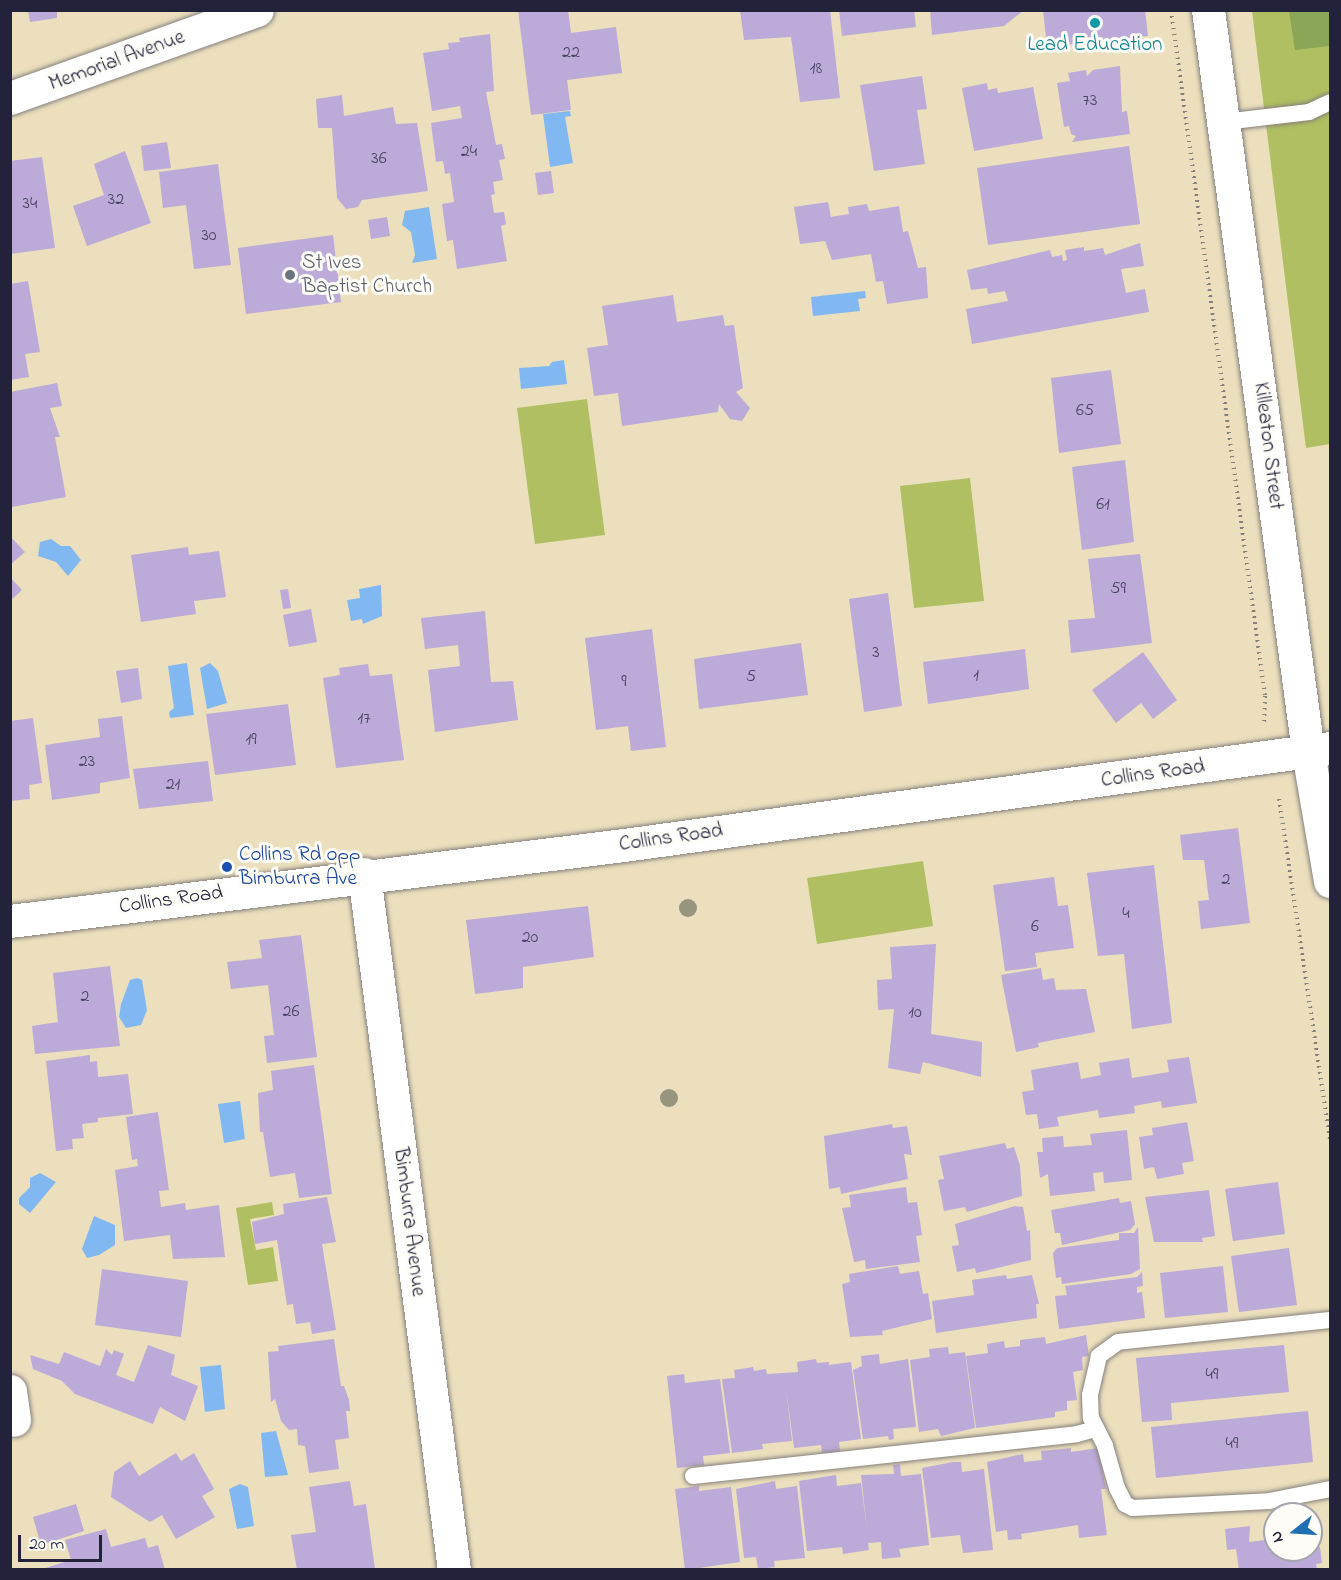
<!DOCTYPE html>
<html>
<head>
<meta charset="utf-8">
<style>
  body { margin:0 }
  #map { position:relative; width:1341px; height:1580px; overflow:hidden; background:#ebdfbd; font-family:"Indie Flower",sans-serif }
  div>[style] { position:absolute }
  .green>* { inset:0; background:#afbf61 }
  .forest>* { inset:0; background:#8ba657 }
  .water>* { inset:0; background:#82b8f1 }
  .building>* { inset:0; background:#bcaad8 }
  .path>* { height:4px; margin-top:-2px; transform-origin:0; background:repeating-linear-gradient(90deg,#86807c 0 1.5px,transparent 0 6px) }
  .roads { filter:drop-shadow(0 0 2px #86807c) drop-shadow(0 0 2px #86807c) }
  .service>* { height:16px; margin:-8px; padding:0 8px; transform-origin:8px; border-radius:8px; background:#fff }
  .minor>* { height:33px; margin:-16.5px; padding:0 16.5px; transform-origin:16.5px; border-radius:16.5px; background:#fff }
  .tertiary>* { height:33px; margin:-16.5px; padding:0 16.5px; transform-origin:16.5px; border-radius:16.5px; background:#fff }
  .secondary>* { height:33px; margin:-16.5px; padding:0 16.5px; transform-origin:16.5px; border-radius:16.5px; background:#fff }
  .trees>* { width:18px; height:18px; margin:-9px; border-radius:50%; background:#97957d }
  .dots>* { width:16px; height:16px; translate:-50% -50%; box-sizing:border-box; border:3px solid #fdfcf7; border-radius:50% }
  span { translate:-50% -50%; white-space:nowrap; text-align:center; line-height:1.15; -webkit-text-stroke:6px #fdfcf7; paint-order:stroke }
  .number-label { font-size:18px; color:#484462 }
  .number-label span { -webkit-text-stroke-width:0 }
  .culture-label { font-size:21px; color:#0d838f }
  .street-label { font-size:21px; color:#22223b }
  .worship-label { font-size:21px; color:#5b616d }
  .left { translate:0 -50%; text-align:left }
  .transit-label { font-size:21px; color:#164399 }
  .frame { position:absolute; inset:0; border:12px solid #22223b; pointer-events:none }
  .north { position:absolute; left:1263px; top:1502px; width:60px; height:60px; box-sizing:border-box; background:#fdfcf7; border:2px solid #a5a5ac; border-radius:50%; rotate:253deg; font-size:16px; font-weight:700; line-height:24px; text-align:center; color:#22223b }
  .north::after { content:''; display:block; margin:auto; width:21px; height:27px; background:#1f6fb2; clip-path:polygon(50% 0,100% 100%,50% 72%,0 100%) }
  .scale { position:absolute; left:18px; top:1535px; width:84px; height:27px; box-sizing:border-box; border:3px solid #22223b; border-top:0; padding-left:8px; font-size:18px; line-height:21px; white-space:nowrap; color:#22223b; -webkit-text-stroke:4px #fdfcf7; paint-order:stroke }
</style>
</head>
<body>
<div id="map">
  <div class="green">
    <i style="clip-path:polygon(1252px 11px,1330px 11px,1330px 444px,1306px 448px)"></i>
    <i style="clip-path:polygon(587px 399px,605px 535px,535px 544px,517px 408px)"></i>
    <i style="clip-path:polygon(970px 478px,984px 601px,914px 608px,900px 486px)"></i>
    <i style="clip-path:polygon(923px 861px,933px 926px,817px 944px,807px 878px)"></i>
    <i style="clip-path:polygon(272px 1202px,274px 1215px,250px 1219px,256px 1250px,273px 1247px,278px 1281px,248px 1285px,236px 1208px)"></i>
  </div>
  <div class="forest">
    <i style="clip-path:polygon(1289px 11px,1330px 11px,1330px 46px,1295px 50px)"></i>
  </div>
  <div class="water">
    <i style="clip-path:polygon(570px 111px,571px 116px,565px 117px,573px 163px,550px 167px,543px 114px)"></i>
    <i style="clip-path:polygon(429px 207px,437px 259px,412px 263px,415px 255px,411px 232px,402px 225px,405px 211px)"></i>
    <i style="clip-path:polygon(865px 291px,866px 298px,858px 299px,860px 311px,813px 316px,811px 297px)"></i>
    <i style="clip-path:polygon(564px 360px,567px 384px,521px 389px,519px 368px,549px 366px,552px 362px)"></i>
    <i style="clip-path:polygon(51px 539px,61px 546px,70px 546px,81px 560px,68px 576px,56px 562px,38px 556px,40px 542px)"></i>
    <i style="clip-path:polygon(381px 585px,382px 616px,363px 624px,362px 619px,351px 621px,347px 600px,360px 598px,359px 589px)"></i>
    <i style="clip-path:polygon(187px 663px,194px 715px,170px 718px,169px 712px,174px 708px,168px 666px)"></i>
    <i style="clip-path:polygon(210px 663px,218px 671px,227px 703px,207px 709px,200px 668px)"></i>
    <i style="clip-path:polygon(137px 978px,142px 980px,147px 1010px,141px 1025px,126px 1028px,119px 1017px,121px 1004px,130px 980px)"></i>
    <i style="clip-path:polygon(240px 1101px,245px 1139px,224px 1143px,218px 1104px)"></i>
    <i style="clip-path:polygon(40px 1173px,56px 1182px,30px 1213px,19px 1204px,19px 1198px,30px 1187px,30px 1178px)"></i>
    <i style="clip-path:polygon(94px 1216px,115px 1225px,115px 1245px,99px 1255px,87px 1258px,82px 1249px)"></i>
    <i style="clip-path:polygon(221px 1365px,225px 1409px,205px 1412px,200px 1367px)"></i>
    <i style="clip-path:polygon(276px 1431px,288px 1475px,265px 1477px,261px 1433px)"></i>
    <i style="clip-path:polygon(240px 1484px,248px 1487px,254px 1526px,237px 1529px,229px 1489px)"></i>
  </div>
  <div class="building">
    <i style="clip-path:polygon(28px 10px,57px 10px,57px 18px,30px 22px)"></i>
    <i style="clip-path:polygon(518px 10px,568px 10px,571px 33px,616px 27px,622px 73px,567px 80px,571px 110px,531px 115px)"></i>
    <i style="clip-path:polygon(740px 10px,830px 10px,840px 98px,800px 102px,791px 37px,744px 40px)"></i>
    <i style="clip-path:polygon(839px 10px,914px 10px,916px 27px,842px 36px)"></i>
    <i style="clip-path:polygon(930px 10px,1024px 10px,1004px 26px,932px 35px)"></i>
    <i style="clip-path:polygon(1043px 10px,1145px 10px,1148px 36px,1047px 47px)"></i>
    <i style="clip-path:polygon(490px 34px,494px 91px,486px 92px,496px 145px,502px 144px,505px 159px,499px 160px,503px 180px,493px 182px,495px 194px,491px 195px,494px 213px,504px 212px,506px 224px,501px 226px,507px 261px,457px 269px,453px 240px,447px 241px,442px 204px,454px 202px,450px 173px,445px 174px,443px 161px,436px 162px,431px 123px,462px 118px,460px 106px,432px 111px,423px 53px,449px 49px,448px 43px,460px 42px,459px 38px)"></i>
    <i style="clip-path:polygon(1120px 66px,1122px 112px,1127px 111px,1130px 134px,1072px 142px,1076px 136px,1071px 134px,1069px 126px,1064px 127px,1057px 83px,1070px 81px,1068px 73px,1086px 70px,1087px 76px,1093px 70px)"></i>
    <i style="clip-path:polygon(922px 76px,927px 109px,917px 110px,925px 164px,874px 171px,860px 85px)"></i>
    <i style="clip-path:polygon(987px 83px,988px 90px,997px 88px,998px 93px,1033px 87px,1043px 139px,974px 151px,962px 88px)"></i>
    <i style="clip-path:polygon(342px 95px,344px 116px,393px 107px,396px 124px,417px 123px,428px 191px,362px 200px,358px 207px,346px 209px,337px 198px,332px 128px,318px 128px,316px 99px)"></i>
    <i style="clip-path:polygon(167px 142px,171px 168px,144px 171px,141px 146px)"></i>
    <i style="clip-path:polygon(1129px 146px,1140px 224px,988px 245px,977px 168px)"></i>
    <i style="clip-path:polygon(125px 151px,151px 223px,87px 246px,73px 206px,104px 195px,94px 164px)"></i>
    <i style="clip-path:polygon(42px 157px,55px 248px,10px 254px,10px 161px)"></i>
    <i style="clip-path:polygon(218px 164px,231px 265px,194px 269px,186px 205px,163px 208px,159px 172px)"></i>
    <i style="clip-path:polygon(551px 171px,554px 193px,538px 195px,535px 173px)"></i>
    <i style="clip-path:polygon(828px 202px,831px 217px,849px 214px,848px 207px,867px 204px,869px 211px,899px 206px,903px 232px,908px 231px,918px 268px,926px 267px,928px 298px,887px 304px,883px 281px,876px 282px,871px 254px,832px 260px,825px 241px,800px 244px,794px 207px)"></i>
    <i style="clip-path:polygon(387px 217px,390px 236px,371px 239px,368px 220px)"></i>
    <i style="clip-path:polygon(333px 235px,341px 302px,246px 314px,238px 248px)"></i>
    <i style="clip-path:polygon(1140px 243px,1144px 266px,1121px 269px,1126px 293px,1145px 289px,1149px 312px,972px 344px,966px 309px,1008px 301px,1005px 291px,988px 294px,987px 288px,971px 290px,967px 270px,1050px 250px,1052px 257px,1062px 255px,1063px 261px,1067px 260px,1065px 250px,1084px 247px,1084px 251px,1103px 248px,1105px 255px)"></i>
    <i style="clip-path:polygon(28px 281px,40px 352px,25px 354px,29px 377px,10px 380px,10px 284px)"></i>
    <i style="clip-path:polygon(673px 295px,677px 322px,723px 315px,725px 326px,734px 325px,743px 388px,736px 392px,750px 408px,742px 421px,730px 419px,719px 404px,718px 412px,622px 426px,618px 393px,594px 396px,587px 348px,608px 345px,602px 306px)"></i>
    <i style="clip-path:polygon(1111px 370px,1121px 444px,1059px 453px,1051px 378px)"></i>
    <i style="clip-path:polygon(57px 383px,62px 406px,50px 408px,60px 437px,55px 437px,66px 497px,12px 507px,10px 392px)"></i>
    <i style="clip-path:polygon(1125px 460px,1134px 542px,1082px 550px,1072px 467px)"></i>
    <i style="clip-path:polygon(10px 536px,25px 552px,10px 565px)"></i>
    <i style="clip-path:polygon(188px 547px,189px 555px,219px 551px,226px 597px,194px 601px,196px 614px,141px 622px,131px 555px)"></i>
    <i style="clip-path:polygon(1140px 554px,1152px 643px,1071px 653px,1068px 620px,1095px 618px,1088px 559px)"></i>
    <i style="clip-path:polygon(10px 577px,22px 590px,10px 601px)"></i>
    <i style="clip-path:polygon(288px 589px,291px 608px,283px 609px,280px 590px)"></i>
    <i style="clip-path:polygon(888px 593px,902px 706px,864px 712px,849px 599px)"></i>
    <i style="clip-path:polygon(311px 609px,317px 642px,289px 647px,283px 615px)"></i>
    <i style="clip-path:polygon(485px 611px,491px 682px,513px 681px,518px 720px,435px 732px,428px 670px,460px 666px,458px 645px,425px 649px,421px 618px)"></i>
    <i style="clip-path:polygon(652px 629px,666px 747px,631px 751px,628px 726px,596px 730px,585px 638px)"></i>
    <i style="clip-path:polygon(801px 643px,808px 695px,699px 709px,694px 659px)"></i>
    <i style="clip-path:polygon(1025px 649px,1029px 689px,928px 704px,923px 662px)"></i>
    <i style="clip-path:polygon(1143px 652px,1177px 700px,1153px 719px,1141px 703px,1116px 723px,1092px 690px)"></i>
    <i style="clip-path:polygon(368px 664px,370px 676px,392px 674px,404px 760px,336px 768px,323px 678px,340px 675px,339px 668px)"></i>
    <i style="clip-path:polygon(138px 668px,142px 699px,121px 703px,116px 671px)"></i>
    <i style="clip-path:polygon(288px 704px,296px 765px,215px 775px,206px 714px)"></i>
    <i style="clip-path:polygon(122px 716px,130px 778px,100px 783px,100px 793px,52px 800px,45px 745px,100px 737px,98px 719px)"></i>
    <i style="clip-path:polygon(33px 718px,42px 783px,29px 785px,30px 799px,10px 801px,10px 721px)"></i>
    <i style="clip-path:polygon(208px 761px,213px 801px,139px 809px,133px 769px)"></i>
    <i style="clip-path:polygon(1238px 828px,1250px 923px,1201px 929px,1198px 901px,1209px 900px,1204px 860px,1183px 860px,1180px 835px)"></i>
    <i style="clip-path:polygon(1154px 865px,1172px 1023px,1132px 1029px,1124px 954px,1098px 956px,1087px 873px)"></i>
    <i style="clip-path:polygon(1054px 877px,1058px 906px,1068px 905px,1074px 948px,1035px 953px,1037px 967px,1005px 971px,993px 885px)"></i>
    <i style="clip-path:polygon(588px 906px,594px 957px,523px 967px,523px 988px,475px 994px,466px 920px)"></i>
    <i style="clip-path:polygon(301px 935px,317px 1057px,267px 1063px,264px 1036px,274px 1035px,268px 985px,231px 989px,227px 962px,262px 958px,259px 940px)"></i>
    <i style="clip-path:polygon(936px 944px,931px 1034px,982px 1042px,981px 1077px,923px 1062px,920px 1074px,888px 1068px,894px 1009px,878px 1010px,877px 980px,892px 979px,890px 947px)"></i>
    <i style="clip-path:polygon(110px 966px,120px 1046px,35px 1054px,32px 1026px,58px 1022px,53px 973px)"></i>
    <i style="clip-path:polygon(1041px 968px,1043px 980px,1054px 978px,1056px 990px,1086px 989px,1095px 1032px,1038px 1043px,1039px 1047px,1016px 1052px,1001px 975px)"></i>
    <i style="clip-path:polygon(90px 1055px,90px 1062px,97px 1061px,98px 1077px,128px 1074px,133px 1114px,98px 1118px,98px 1122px,82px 1124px,84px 1138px,72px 1139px,73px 1149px,56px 1151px,46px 1061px)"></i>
    <i style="clip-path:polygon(1189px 1057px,1197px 1103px,1162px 1108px,1161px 1101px,1134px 1106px,1135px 1113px,1099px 1118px,1098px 1110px,1057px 1117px,1059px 1126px,1039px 1129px,1037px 1114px,1026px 1115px,1022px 1092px,1034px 1090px,1031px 1070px,1078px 1062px,1081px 1079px,1101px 1075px,1099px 1063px,1129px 1058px,1132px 1078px,1169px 1072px,1167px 1060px)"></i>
    <i style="clip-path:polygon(314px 1065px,332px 1194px,299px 1198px,295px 1173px,270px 1177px,263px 1132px,260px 1132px,258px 1093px,273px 1090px,271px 1071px)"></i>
    <i style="clip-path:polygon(158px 1112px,169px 1190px,159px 1191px,161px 1207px,185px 1203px,186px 1210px,219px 1205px,225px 1257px,173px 1259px,170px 1235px,124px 1241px,115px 1170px,138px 1166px,137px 1159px,132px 1160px,126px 1117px)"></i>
    <i style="clip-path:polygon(1187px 1122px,1194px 1161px,1182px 1163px,1184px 1174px,1157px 1179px,1154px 1167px,1144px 1169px,1139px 1137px,1153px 1135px,1152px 1128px)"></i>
    <i style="clip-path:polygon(892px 1124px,893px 1128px,907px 1126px,912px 1155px,904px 1154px,908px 1179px,841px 1194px,840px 1187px,829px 1189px,824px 1136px)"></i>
    <i style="clip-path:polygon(1127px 1130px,1132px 1180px,1104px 1183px,1103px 1172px,1093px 1173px,1095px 1191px,1050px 1196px,1048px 1174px,1040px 1178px,1037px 1152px,1043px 1152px,1042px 1138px,1063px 1136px,1064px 1147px,1092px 1145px,1090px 1134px)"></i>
    <i style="clip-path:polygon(1005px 1143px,1007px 1149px,1014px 1147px,1020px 1166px,1022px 1196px,967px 1212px,965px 1207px,944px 1211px,938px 1180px,944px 1179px,939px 1156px)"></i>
    <i style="clip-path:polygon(1278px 1182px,1285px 1234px,1233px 1241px,1225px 1189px)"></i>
    <i style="clip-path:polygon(906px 1187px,908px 1203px,917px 1202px,922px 1235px,916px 1236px,920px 1262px,866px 1269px,865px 1260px,854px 1262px,842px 1208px,851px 1207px,849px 1195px)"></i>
    <i style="clip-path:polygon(1209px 1190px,1215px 1236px,1202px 1238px,1203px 1242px,1154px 1242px,1145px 1197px)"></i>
    <i style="clip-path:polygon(327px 1197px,336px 1242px,322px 1244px,336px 1330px,312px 1334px,310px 1322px,296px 1324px,293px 1304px,287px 1305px,277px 1240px,255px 1244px,252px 1222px,284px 1214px,283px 1204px)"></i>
    <i style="clip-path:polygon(1119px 1198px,1120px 1203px,1131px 1201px,1135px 1224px,1130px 1230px,1062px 1245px,1060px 1233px,1055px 1233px,1051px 1210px)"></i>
    <i style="clip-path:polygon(1015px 1206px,1023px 1207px,1027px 1231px,1030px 1230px,1031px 1260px,976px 1273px,975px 1268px,957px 1272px,952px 1246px,959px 1245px,955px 1224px)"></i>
    <i style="clip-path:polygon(1138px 1227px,1140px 1269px,1131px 1274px,1062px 1284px,1061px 1277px,1056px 1278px,1053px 1253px,1057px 1248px,1119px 1240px,1119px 1233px,1134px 1233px)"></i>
    <i style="clip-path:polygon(1289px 1248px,1297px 1305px,1239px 1312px,1231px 1256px)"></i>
    <i style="clip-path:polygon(898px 1266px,900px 1274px,919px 1271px,923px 1294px,928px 1293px,932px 1319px,882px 1331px,883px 1335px,850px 1337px,842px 1284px,850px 1282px,849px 1274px)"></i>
    <i style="clip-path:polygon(1223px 1266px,1228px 1312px,1165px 1318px,1160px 1273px)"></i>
    <i style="clip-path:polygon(102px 1269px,188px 1281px,181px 1337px,95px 1325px)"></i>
    <i style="clip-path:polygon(1142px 1272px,1143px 1286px,1137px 1287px,1137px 1293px,1142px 1292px,1145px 1318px,1059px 1329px,1055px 1296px,1067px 1295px,1065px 1286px,1137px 1277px)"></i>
    <i style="clip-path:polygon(1006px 1275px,1007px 1279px,1032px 1275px,1039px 1304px,1036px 1304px,1037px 1318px,936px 1333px,932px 1301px,974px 1295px,972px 1280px)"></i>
    <i style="clip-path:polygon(1086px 1335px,1089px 1356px,1082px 1357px,1083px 1370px,1073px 1372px,1077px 1400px,1067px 1401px,1067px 1410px,1055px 1412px,1055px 1417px,976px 1428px,966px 1356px,988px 1353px,987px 1344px,1004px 1341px,1005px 1348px,1020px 1346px,1020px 1340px,1045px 1337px,1046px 1344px)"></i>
    <i style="clip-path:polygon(334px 1339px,341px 1386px,344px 1386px,349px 1400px,350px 1411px,346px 1411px,349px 1438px,335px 1440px,339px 1469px,309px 1473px,305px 1446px,298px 1445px,297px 1429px,289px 1430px,281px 1421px,275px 1399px,271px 1402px,268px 1352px,279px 1351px,278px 1346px)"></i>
    <i style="clip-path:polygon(148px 1345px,175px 1355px,171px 1375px,198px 1386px,185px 1421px,160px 1407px,153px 1424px,75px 1394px,62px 1381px,33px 1369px,30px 1355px,59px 1364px,64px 1352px,100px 1366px,106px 1349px,112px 1355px,114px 1350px,124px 1354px,116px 1375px,134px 1382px)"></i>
    <i style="clip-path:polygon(1284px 1345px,1289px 1392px,1171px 1403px,1172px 1420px,1142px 1422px,1136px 1358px)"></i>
    <i style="clip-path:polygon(948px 1347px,949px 1354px,965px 1352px,975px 1428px,941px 1436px,938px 1429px,919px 1432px,910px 1360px,930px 1357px,929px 1349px)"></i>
    <i style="clip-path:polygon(879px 1354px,880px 1364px,908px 1359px,916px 1427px,893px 1429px,894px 1439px,889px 1440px,888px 1436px,863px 1439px,853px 1370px,862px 1366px,861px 1356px)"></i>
    <i style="clip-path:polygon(816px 1359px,817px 1363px,829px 1362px,829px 1365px,851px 1362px,861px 1439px,839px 1442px,840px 1451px,822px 1453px,821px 1445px,794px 1448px,786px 1389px,792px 1441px,762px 1444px,763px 1449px,732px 1453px,722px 1379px,735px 1378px,734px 1370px,753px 1367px,754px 1371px,766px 1369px,767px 1374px,798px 1372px,797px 1362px)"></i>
    <i style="clip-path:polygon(684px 1374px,685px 1383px,720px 1379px,730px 1453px,703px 1456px,704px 1465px,677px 1468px,667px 1376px)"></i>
    <i style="clip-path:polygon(1308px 1411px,1313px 1462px,1156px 1478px,1151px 1427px)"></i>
    <i style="clip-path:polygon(1071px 1448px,1071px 1452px,1098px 1448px,1106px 1489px,1101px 1489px,1107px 1535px,1079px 1538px,1078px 1525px,1021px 1534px,1022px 1539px,1008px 1540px,1007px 1530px,996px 1532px,987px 1462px,1023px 1454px,1024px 1462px,1042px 1460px,1041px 1451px)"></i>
    <i style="clip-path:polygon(176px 1453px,181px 1461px,194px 1453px,214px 1489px,202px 1496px,215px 1517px,176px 1539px,162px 1515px,150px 1522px,111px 1497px,114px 1472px,130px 1461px,139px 1476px)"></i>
    <i style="clip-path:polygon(953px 1462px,961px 1462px,962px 1472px,984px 1469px,993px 1550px,963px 1553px,960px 1535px,931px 1538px,922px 1468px)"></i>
    <i style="clip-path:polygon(900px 1464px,901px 1476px,921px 1474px,929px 1545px,899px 1549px,901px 1557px,882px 1559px,881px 1542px,868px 1543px,869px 1550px,843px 1554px,842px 1547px,807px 1551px,799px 1481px,836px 1475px,837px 1486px,861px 1483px,867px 1530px,861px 1475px,894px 1474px,893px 1465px)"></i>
    <i style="clip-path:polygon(350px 1481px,354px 1506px,366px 1504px,375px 1569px,297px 1570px,291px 1535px,316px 1532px,309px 1487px)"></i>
    <i style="clip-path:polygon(775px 1481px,776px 1489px,797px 1486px,805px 1558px,774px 1561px,775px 1567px,758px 1569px,756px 1557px,744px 1558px,736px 1489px)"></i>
    <i style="clip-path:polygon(699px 1486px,699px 1491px,731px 1487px,740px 1562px,685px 1570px,675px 1489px)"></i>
    <i style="clip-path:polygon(76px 1504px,84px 1531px,41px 1545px,33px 1517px)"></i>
    <i style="clip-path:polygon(1250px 1526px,1249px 1542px,1275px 1539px,1275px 1550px,1311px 1550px,1312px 1539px,1313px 1547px,1320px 1547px,1322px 1563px,1316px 1564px,1317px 1570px,1239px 1570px,1236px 1549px,1227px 1550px,1225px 1529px)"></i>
    <i style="clip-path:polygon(106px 1529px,111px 1547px,145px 1538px,148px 1548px,158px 1545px,165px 1570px,39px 1570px,71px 1560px,65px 1540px)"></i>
  </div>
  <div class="path">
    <i style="left:1171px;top:10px;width:692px;rotate:82.2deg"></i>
    <i style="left:1265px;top:696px;width:30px;rotate:92deg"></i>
    <i style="left:1279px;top:799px;width:346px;rotate:81.5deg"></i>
  </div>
  <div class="roads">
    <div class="service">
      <i style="left:1224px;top:122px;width:86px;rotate:-6.7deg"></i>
      <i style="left:1309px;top:112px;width:23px;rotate:-25deg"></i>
      <i style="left:1330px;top:1320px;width:213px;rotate:174.1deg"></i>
      <i style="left:1118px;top:1342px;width:24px;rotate:144deg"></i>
      <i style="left:1099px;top:1356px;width:40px;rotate:103deg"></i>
      <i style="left:1090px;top:1395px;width:23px;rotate:88deg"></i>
      <i style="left:1091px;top:1418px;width:31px;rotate:63deg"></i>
      <i style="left:1105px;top:1446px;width:44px;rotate:74.1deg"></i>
      <i style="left:1117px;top:1488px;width:18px;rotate:63deg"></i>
      <i style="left:1125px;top:1504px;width:9px;rotate:27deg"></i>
      <i style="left:1133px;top:1508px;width:136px;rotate:-2.9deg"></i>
      <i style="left:1269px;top:1501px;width:62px;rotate:-11.1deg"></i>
      <i style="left:693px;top:1476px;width:386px;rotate:-6.2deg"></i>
      <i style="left:1077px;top:1434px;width:20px;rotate:-15deg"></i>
    </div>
    <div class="minor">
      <i style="left:364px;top:874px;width:702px;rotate:82.63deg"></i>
      <i style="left:10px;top:921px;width:619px;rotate:-7.06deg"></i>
      <i style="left:624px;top:845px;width:713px;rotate:-7.82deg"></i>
      <i style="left:10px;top:1391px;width:29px;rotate:82deg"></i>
    </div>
    <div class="tertiary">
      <i style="left:10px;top:98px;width:262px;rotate:-19.6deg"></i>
    </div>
    <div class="secondary">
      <i style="left:1208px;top:10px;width:749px;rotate:82.32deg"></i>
      <i style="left:1308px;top:752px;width:131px;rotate:80.3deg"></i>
    </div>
  </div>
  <div class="trees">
    <i style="left:688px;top:908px"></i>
    <i style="left:669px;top:1098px"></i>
  </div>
  <div class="dots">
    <i style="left:1095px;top:23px;background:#0f9aa8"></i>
    <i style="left:290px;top:275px;background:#6b7280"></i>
    <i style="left:227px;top:867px;background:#1a4fb4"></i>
  </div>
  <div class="number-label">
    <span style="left:571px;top:53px">22</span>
    <span style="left:816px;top:69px">18</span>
    <span style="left:1090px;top:101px">73</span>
    <span style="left:469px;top:152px">24</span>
    <span style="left:379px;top:159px">36</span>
    <span style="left:116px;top:200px">32</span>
    <span style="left:30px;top:204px">34</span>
    <span style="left:209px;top:236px">30</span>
    <span style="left:1085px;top:411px">65</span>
    <span style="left:1103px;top:505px">61</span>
    <span style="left:1118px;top:589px">59</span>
    <span style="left:876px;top:653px">3</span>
    <span style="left:976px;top:676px">1</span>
    <span style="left:751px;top:677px">5</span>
    <span style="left:624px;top:682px">9</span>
    <span style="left:364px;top:719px">17</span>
    <span style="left:251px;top:740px">19</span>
    <span style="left:87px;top:762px">23</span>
    <span style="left:173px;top:785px">21</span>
    <span style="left:1226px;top:880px">2</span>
    <span style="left:1126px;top:914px">4</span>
    <span style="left:1035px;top:927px">6</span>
    <span style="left:530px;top:938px">20</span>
    <span style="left:85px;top:997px">2</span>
    <span style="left:291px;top:1012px">26</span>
    <span style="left:915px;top:1013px">10</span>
    <span style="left:1212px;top:1375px">49</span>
    <span style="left:1232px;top:1444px">49</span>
  </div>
  <div class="culture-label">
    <span style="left:1095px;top:45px">Lead Education</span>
  </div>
  <div class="street-label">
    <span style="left:117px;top:61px;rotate:-20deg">Memorial Avenue</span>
    <span style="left:1268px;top:446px;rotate:83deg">Killeaton Street</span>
    <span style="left:1153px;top:774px;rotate:-8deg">Collins Road</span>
    <span style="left:671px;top:838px;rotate:-8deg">Collins Road</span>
    <span style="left:171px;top:900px;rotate:-8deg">Collins Road</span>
    <span style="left:409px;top:1222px;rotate:83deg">Bimburra Avenue</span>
  </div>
  <div class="worship-label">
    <span class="left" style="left:302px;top:275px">St Ives<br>Baptist Church</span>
  </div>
  <div class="transit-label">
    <span class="left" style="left:239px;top:867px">Collins Rd opp<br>Bimburra Ave</span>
  </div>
  <div class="frame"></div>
  <div class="north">N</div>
  <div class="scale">20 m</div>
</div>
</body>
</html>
